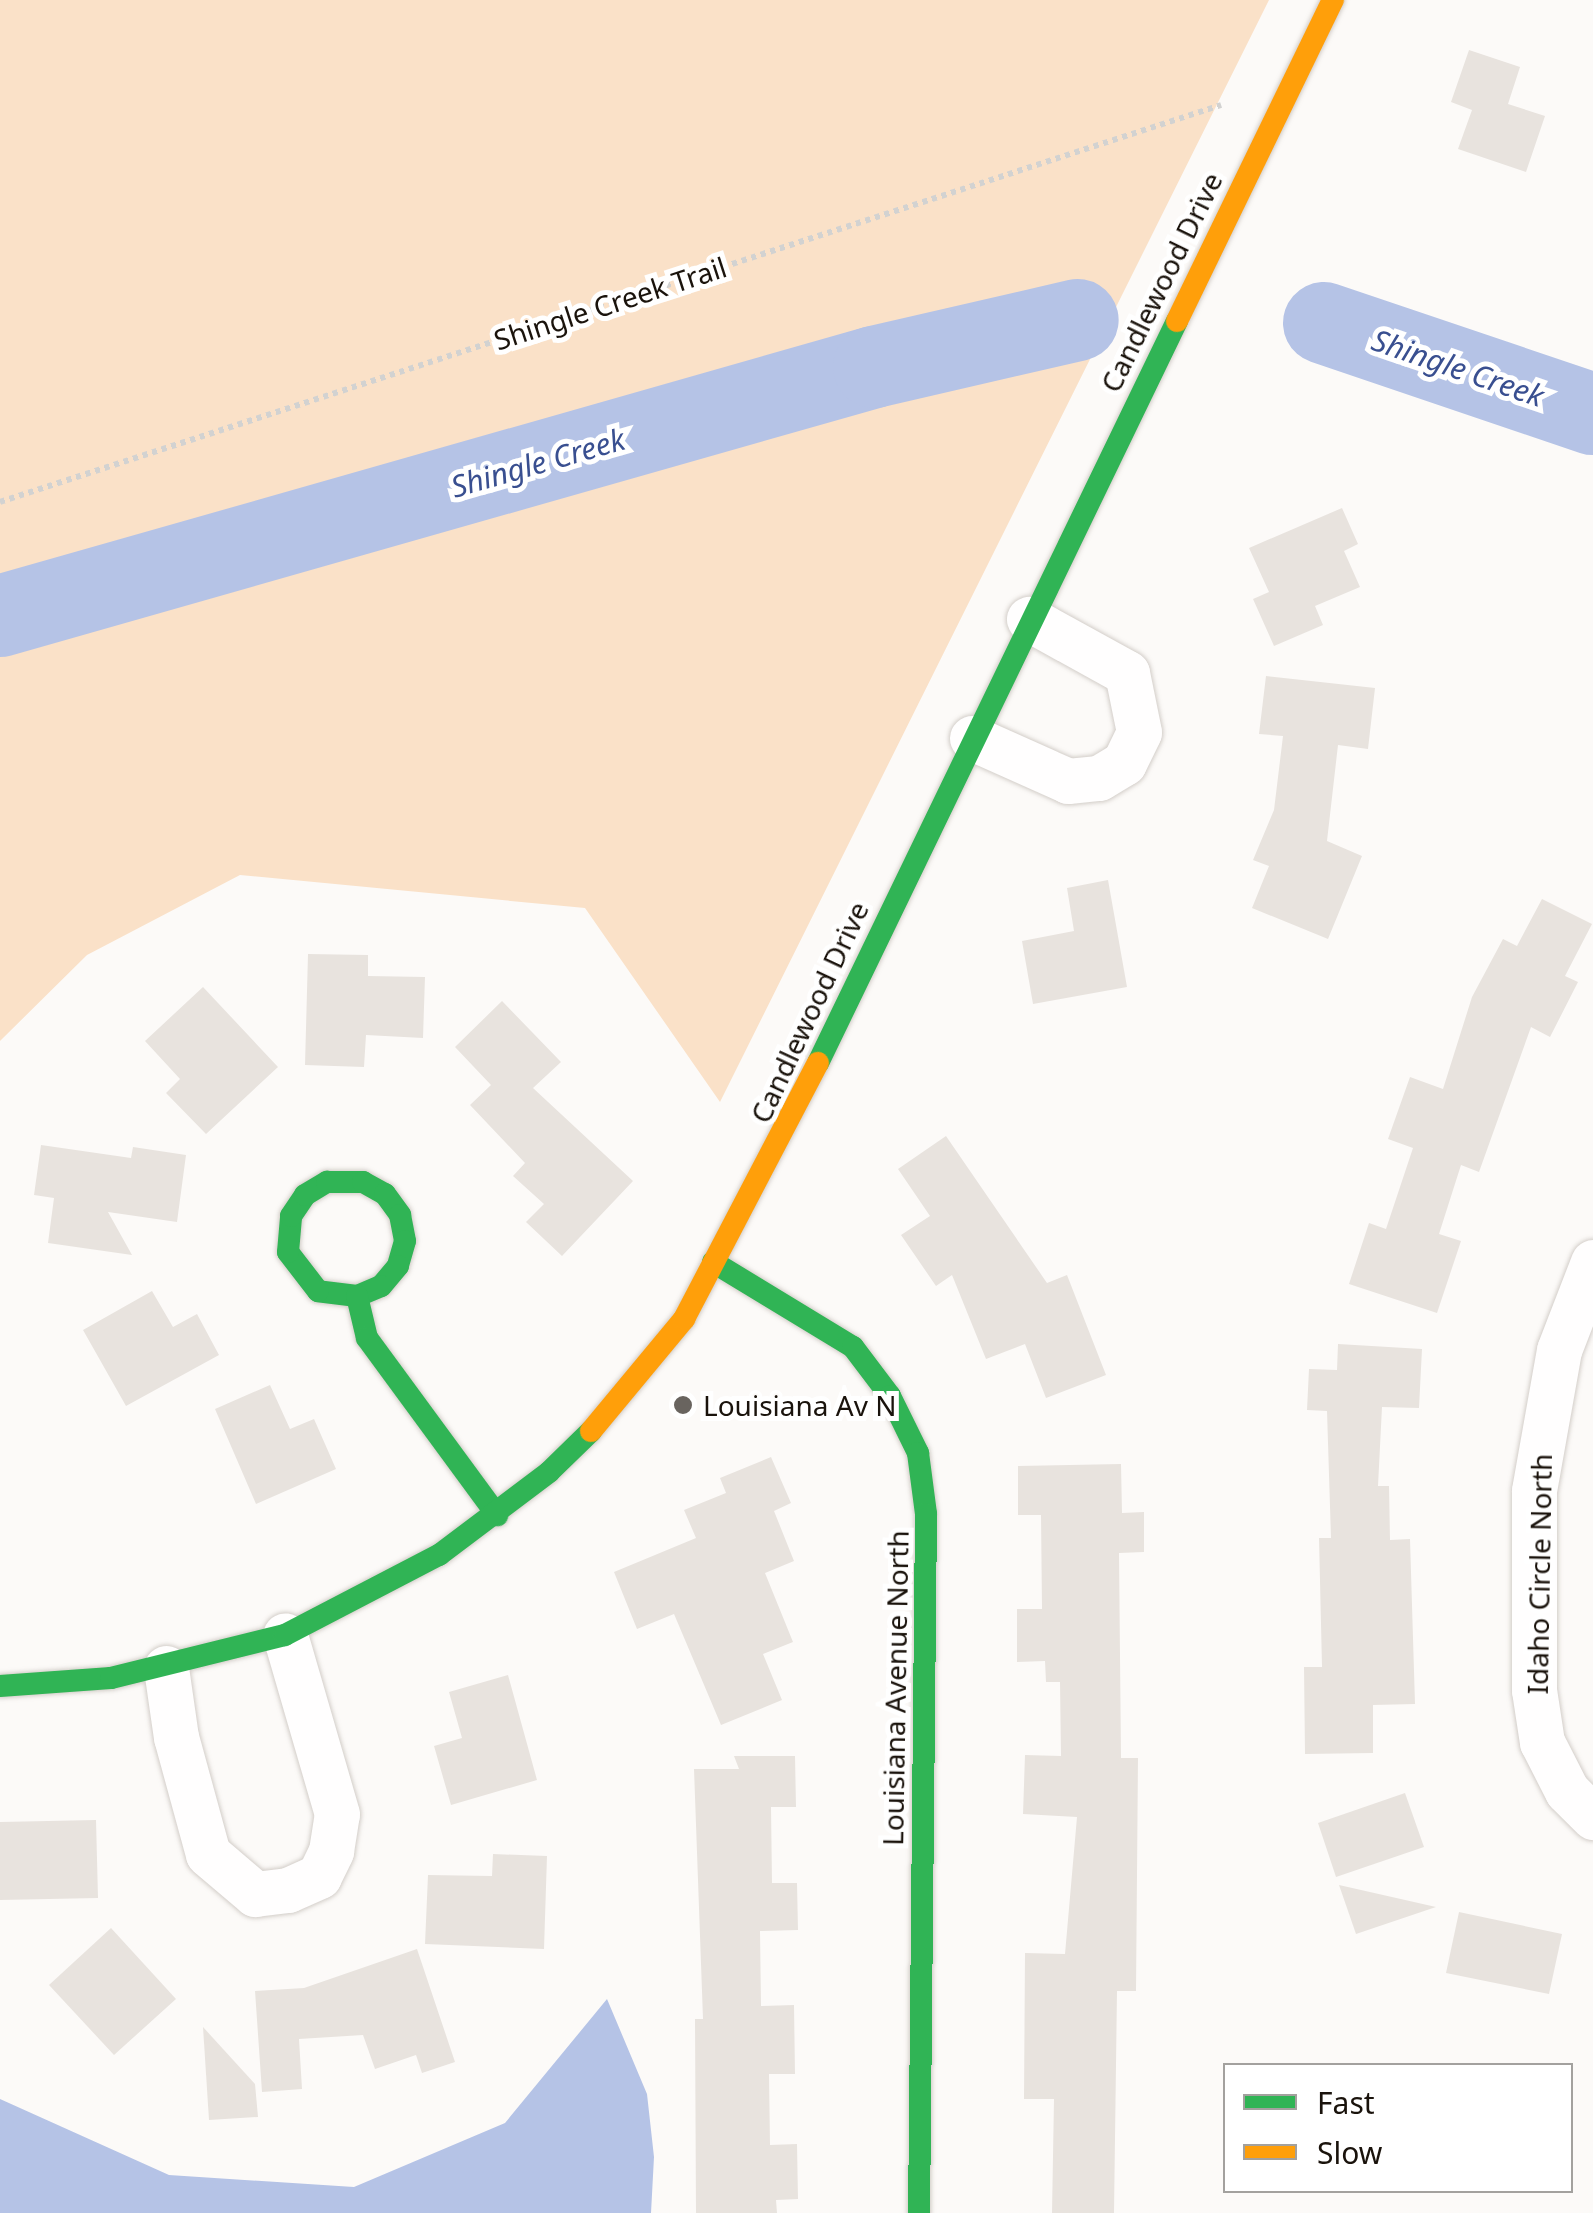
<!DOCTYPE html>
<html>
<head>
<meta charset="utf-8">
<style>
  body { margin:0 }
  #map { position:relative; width:1593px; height:2213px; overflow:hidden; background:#fcfaf8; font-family:"Noto Sans",sans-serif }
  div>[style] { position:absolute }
  .green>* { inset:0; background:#fae1c8 }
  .water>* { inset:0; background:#b5c3e6 }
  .river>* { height:82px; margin:-41px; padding:0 41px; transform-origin:41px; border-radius:41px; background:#b5c3e6 }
  .building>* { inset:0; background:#e8e3de }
  .path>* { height:6px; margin-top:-3px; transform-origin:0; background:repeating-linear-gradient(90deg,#d2d2d1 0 5px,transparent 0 10px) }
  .roads { filter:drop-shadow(0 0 2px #d3cec9) drop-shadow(0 0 2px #d3cec9) }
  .street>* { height:45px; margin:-22.5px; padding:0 22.5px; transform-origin:22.5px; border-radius:22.5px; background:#fffefe }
  .fast>* { height:22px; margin:-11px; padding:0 11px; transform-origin:11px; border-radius:11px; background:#30b455 }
  .slow>* { height:22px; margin:-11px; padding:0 11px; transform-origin:11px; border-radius:11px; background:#ff9f0a }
  .dots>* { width:28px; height:28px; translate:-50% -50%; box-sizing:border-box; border:5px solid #fff; border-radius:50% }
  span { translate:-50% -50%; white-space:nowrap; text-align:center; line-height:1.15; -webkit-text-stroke:10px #fff; paint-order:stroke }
  .street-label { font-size:28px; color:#1a130c }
  .poi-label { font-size:28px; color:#1a130c }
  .left { translate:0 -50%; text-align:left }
  .water-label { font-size:30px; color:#394f90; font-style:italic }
  .legend { position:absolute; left:1223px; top:2063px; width:350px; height:130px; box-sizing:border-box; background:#fff; border:2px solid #a3a19e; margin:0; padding:12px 18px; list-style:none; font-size:30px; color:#1a130c }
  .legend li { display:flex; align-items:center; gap:20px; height:50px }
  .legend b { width:50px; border:2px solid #a3a19e }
</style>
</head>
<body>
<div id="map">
  <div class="green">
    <i style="clip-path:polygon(0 0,1269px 0,720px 1102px,585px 908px,240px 875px,87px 955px,0 1041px)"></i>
  </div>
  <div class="water">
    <i style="clip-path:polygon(607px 1999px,647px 2094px,654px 2157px,651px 2213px,0 2213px,0 2099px,169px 2175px,354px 2187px,505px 2123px)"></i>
  </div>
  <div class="river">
    <i style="left:1324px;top:323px;width:284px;rotate:18.7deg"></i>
    <i style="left:0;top:616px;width:909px;rotate:-15.9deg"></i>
    <i style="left:874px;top:367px;width:209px;rotate:-13deg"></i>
  </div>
  <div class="building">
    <i style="clip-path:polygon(1469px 50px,1520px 67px,1508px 104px,1545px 116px,1526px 172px,1458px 149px,1472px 110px,1451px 102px)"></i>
    <i style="clip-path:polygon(1342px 508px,1358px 544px,1344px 551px,1360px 587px,1315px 606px,1323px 625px,1274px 646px,1253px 599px,1269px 592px,1249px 548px)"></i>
    <i style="clip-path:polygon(1266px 676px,1375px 688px,1368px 749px,1338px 745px,1327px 841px,1362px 856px,1328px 939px,1252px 908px,1269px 866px,1253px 860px,1274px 810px,1283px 736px,1259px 734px)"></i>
    <i style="clip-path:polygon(1108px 880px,1127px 987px,1033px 1004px,1022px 941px,1074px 931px,1067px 888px)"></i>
    <i style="clip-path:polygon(1542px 899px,1592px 924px,1565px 976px,1578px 982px,1550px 1037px,1531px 1027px,1479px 1172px,1461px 1165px,1439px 1234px,1461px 1241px,1437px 1313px,1349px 1284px,1369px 1223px,1386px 1229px,1413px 1148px,1388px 1139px,1410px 1077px,1443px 1089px,1472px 997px,1503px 939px,1517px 946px)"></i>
    <i style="clip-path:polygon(308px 954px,368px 955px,368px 976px,425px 977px,423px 1038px,366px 1035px,364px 1067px,305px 1065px)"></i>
    <i style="clip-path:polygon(203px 987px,278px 1067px,206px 1134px,166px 1093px,180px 1079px,145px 1041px)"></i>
    <i style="clip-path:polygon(502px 1001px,561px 1062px,533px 1088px,633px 1181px,562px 1256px,526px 1222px,544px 1204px,513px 1176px,525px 1163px,470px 1105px,491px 1085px,455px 1047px)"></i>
    <i style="clip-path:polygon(946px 1136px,1047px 1283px,1067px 1275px,1106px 1375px,1046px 1398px,1025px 1344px,986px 1359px,952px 1275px,936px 1286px,901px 1235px,930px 1216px,898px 1169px)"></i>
    <i style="clip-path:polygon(41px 1145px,131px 1158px,133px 1147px,186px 1155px,177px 1222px,108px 1212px,132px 1255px,48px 1243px,54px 1198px,34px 1195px)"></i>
    <i style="clip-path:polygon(152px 1291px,173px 1327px,197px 1314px,219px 1355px,126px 1406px,83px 1330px)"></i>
    <i style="clip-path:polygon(1338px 1344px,1422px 1349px,1419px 1408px,1382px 1407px,1378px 1486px,1389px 1486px,1390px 1540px,1410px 1539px,1415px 1704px,1373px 1705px,1373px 1753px,1305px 1754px,1304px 1667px,1322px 1667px,1319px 1538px,1331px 1538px,1327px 1411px,1307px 1410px,1309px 1369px,1337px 1370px)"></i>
    <i style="clip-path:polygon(270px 1385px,290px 1429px,314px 1419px,336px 1469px,256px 1504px,215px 1409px)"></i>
    <i style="clip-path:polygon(771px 1457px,791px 1503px,774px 1511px,794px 1561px,765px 1573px,793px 1642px,763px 1654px,782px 1700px,721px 1725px,674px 1614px,637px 1629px,614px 1572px,696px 1538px,684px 1510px,726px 1493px,720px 1478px)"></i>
    <i style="clip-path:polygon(1121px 1464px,1122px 1513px,1144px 1512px,1144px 1552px,1119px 1553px,1121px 1758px,1138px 1758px,1136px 1991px,1117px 1991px,1114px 2213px,1052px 2213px,1054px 2099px,1024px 2099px,1025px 1953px,1065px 1954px,1077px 1817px,1023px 1814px,1025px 1755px,1061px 1756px,1060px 1682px,1046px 1682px,1045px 1661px,1017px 1662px,1017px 1609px,1042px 1609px,1041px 1515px,1018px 1515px,1018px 1466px)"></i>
    <i style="clip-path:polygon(508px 1675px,537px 1780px,451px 1805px,434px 1746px,462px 1738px,449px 1692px)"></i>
    <i style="clip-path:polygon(734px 1756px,795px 1756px,796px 1807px,771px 1807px,772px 1883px,797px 1883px,798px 1930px,760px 1931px,761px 2006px,794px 2005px,795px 2074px,769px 2074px,770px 2145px,797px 2144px,798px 2199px,776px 2200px,777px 2213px,696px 2213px,695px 2019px,703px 2019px,694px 1769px,739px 1769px)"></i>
    <i style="clip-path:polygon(1405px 1793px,1424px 1847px,1336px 1877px,1318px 1823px)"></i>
    <i style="clip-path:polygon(96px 1820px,98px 1898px,0 1900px,0 1822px)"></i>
    <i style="clip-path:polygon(493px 1854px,547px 1856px,544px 1949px,425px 1944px,428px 1875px,492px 1876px)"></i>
    <i style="clip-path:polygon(1339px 1885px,1436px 1907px,1356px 1934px)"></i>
    <i style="clip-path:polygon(1459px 1912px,1562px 1934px,1549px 1994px,1446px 1973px)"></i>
    <i style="clip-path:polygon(111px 1928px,176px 1999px,114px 2055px,49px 1985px)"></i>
    <i style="clip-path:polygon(417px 1949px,455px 2062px,422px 2073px,416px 2055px,375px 2069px,363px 2035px,299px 2039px,302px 2089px,262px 2092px,255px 1991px,304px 1988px)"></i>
    <i style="clip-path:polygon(203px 2027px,255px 2084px,258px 2117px,209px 2120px)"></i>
  </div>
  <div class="path">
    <i style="left:0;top:502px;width:1284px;rotate:-18.01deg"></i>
  </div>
  <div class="roads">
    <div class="street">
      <i style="left:972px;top:738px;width:105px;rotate:24.1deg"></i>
      <i style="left:1068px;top:781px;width:31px;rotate:-6deg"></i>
      <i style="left:1099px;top:778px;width:29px;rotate:-31deg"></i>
      <i style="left:1124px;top:763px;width:34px;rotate:-64deg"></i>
      <i style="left:1139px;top:732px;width:60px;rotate:-101.5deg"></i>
      <i style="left:1127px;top:673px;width:112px;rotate:-151.1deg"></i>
      <i style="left:1593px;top:1262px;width:94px;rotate:111.1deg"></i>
      <i style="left:1559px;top:1350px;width:143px;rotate:100.1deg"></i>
      <i style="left:1534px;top:1491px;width:199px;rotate:90deg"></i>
      <i style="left:1534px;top:1690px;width:53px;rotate:81.3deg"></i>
      <i style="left:1542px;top:1742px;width:55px;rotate:63deg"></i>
      <i style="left:1567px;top:1791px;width:37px;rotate:45deg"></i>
      <i style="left:166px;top:1668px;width:70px;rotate:81.8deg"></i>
      <i style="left:176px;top:1737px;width:121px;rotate:74.7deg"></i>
      <i style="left:208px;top:1854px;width:62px;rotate:40.4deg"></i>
      <i style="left:255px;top:1894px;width:33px;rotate:-7deg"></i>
      <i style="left:288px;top:1890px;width:34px;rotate:-24deg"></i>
      <i style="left:319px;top:1876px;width:28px;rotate:-64deg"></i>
      <i style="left:331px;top:1851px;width:37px;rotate:-81deg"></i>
      <i style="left:337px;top:1814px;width:186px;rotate:-106.2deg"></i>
    </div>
    <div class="fast">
      <i style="left:818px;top:1063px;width:824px;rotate:-64.18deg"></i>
      <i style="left:713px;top:1262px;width:164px;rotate:31.3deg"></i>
      <i style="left:853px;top:1347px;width:61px;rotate:52.9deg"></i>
      <i style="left:890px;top:1396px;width:64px;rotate:63.8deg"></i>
      <i style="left:918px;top:1453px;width:62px;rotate:82.5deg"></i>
      <i style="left:926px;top:1514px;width:699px;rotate:90.57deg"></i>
      <i style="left:357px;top:1296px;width:39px;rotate:-173deg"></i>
      <i style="left:318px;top:1291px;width:49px;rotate:-127.6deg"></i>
      <i style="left:288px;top:1252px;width:36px;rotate:-85deg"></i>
      <i style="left:291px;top:1216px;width:25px;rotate:-56deg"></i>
      <i style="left:305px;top:1195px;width:26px;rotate:-31deg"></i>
      <i style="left:327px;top:1182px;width:36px"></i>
      <i style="left:363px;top:1182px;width:25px;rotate:29deg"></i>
      <i style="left:385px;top:1194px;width:26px;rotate:54deg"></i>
      <i style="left:400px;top:1215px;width:26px;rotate:79deg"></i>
      <i style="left:405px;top:1241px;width:26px;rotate:106deg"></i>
      <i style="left:398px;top:1266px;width:26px;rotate:130deg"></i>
      <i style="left:381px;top:1286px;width:26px;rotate:157deg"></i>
      <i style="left:357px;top:1296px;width:43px;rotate:76.6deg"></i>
      <i style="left:367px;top:1338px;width:220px;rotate:53.7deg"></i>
      <i style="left:0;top:1686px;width:111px;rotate:-4.1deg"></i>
      <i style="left:111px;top:1678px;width:179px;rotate:-13.9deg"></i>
      <i style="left:285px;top:1635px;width:174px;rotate:-27.5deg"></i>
      <i style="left:439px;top:1555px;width:138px;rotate:-37deg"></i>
      <i style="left:549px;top:1472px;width:59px;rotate:-44.3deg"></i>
    </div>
    <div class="slow">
      <i style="left:1177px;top:321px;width:357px;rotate:-64.1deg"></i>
      <i style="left:591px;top:1431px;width:146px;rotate:-50.3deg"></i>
      <i style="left:684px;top:1319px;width:289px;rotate:-62.4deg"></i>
    </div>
  </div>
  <div class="dots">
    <i style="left:683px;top:1405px;background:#69645f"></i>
  </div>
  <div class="street-label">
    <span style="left:1161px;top:282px;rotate:-64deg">Candlewood Drive</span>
    <span style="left:610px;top:303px;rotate:-18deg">Shingle Creek Trail</span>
    <span style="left:809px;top:1012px;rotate:-65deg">Candlewood Drive</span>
    <span style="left:1539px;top:1574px;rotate:-89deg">Idaho Circle North</span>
    <span style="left:895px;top:1688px;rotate:-89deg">Louisiana Avenue North</span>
  </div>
  <div class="poi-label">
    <span class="left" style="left:703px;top:1405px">Louisiana Av N</span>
  </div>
  <div class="water-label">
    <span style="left:1458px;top:368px;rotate:19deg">Shingle Creek</span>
    <span style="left:538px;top:463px;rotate:-16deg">Shingle Creek</span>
  </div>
  <ul class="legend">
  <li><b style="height:12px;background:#30b455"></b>Fast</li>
  <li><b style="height:12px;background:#ff9f0a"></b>Slow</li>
  </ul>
</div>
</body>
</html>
